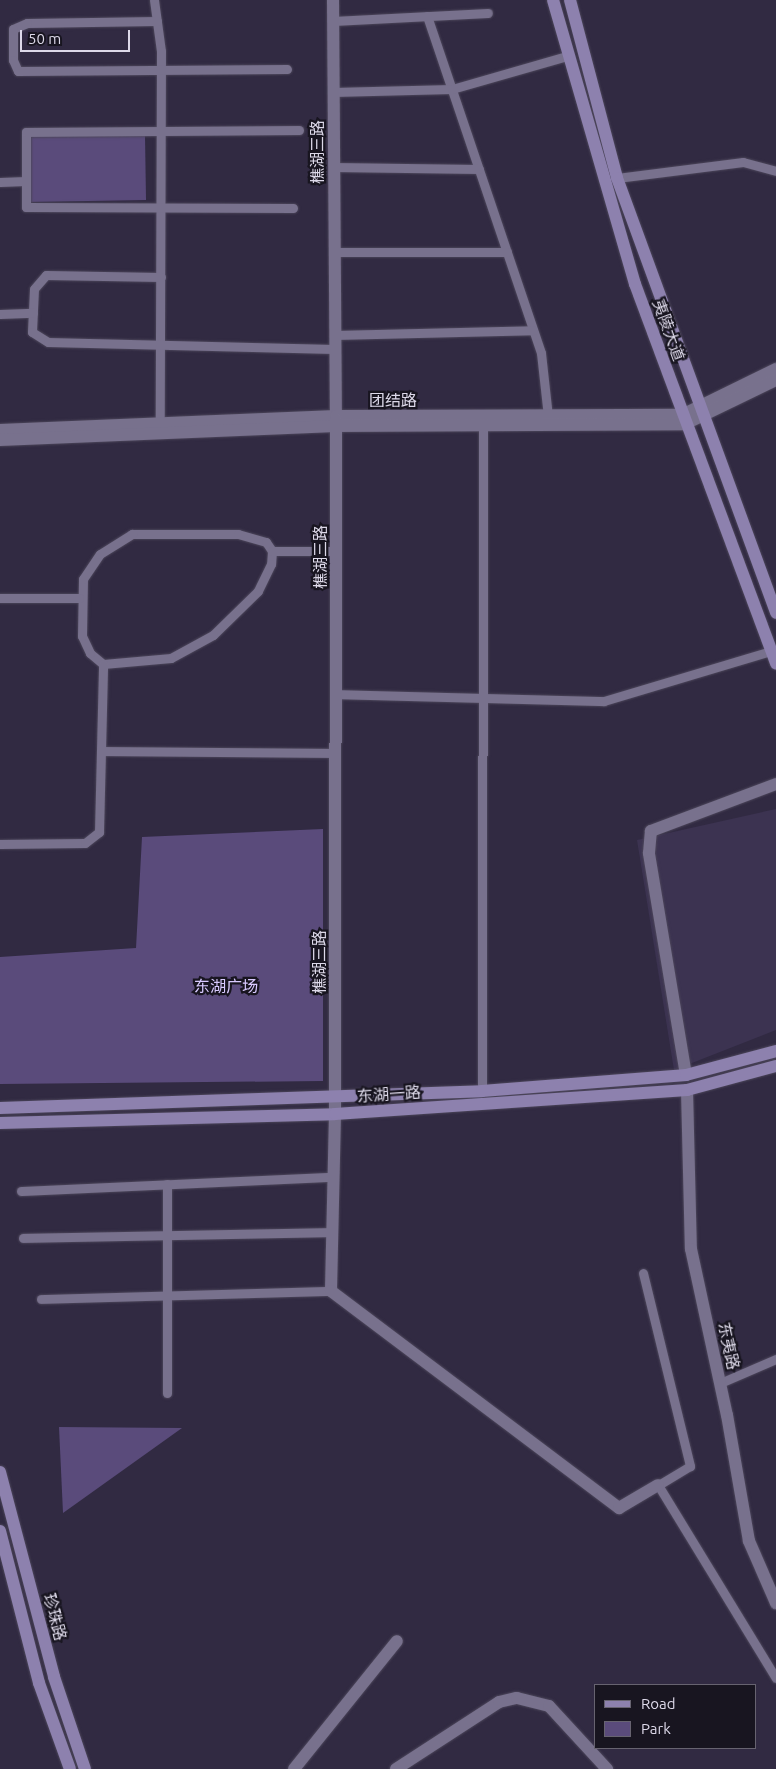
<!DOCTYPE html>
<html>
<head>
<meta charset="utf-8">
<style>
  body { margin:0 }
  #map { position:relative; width:776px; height:1769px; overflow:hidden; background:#312a42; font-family:Ubuntu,"Noto Sans SC",sans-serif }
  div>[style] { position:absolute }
  .built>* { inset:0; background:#3c3351 }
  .green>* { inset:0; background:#5a4b7b }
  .roads { filter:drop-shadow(0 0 1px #4c465a) drop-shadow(0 0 1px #4c465a) }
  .service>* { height:9px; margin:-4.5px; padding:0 4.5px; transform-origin:4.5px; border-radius:4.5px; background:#78718d }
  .minor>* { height:12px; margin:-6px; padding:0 6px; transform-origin:6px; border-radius:6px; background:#78718d }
  .tertiary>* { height:12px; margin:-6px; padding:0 6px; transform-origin:6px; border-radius:6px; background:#78718d }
  .secondary>* { height:12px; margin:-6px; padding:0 6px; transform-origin:6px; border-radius:6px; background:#8d81ae }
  span { translate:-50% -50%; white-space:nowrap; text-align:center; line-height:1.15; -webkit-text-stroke:4.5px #181520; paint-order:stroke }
  .street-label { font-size:16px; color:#ddd9e9 }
  .park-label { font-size:16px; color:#d9caff }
  .legend { position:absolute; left:594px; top:1684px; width:162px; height:65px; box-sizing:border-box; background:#181520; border:1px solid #676370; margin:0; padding:6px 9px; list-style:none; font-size:15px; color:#ddd9e9 }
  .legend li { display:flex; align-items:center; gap:10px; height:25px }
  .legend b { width:25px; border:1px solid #676370 }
  .scale { position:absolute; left:20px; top:30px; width:110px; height:22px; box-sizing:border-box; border:2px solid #ddd9e9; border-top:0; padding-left:6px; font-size:15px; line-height:18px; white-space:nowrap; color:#ddd9e9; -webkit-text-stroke:4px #181520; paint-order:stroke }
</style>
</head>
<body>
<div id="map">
  <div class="built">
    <i style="clip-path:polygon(776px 809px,776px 1030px,674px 1070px,637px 840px)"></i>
  </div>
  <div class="green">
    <i style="clip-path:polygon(145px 135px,146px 200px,31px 202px,31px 136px)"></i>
    <i style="clip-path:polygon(323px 829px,323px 1081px,0 1084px,0 957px,136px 948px,142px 837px)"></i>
    <i style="clip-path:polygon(59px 1427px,182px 1428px,63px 1513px)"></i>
  </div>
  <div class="roads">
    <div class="service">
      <i style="left:154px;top:0;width:51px;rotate:82.2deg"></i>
      <i style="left:161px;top:51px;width:372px;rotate:90.2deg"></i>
      <i style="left:427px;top:16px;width:356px;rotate:71.3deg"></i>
      <i style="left:541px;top:353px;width:63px;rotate:83.7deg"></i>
      <i style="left:157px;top:21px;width:130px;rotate:179.1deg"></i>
      <i style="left:27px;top:23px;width:15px;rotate:157deg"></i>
      <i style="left:13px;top:29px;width:31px;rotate:90deg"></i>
      <i style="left:13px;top:60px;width:12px;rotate:66deg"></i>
      <i style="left:18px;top:71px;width:269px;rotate:-0.4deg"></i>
      <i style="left:333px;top:21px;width:155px;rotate:-3deg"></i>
      <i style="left:333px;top:92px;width:119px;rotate:-1.4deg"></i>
      <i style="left:452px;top:89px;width:120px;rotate:-16deg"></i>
      <i style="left:333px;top:167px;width:146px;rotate:0.8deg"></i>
      <i style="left:617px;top:178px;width:127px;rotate:-7.2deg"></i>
      <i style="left:743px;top:162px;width:34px;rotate:15deg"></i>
      <i style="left:0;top:182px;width:26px;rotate:-2deg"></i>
      <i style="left:293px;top:208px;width:267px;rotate:-179.8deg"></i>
      <i style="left:26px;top:207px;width:75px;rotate:-90deg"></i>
      <i style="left:26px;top:132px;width:273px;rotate:-0.4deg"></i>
      <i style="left:334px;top:252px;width:173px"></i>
      <i style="left:161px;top:277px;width:115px;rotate:-179deg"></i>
      <i style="left:46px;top:275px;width:18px;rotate:131deg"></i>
      <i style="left:34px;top:289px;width:43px;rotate:92.7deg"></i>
      <i style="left:32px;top:332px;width:19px;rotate:32deg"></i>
      <i style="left:48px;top:342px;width:286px;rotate:1.4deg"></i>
      <i style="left:0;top:314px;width:33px;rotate:-2deg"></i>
      <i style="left:334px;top:335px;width:199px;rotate:-1.4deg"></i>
      <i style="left:132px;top:534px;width:106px"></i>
      <i style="left:238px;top:534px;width:29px;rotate:16deg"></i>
      <i style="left:266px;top:542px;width:11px;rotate:56deg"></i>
      <i style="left:272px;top:551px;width:13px;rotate:94deg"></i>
      <i style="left:271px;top:564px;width:30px;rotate:116deg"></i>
      <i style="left:258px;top:591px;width:63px;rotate:135.6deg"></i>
      <i style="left:213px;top:635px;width:48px;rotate:151.3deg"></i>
      <i style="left:171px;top:658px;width:68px;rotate:175deg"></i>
      <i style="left:103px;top:664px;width:17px;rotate:-140deg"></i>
      <i style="left:90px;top:653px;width:19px;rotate:-115deg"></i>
      <i style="left:82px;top:636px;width:57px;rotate:-89deg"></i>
      <i style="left:83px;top:579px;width:30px;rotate:-56deg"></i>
      <i style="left:100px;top:554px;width:38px;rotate:-32deg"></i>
      <i style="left:272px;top:551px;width:64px"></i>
      <i style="left:0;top:598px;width:79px"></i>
      <i style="left:336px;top:694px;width:268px;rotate:1.5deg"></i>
      <i style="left:604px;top:701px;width:174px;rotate:-16.7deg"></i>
      <i style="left:103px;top:751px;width:233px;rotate:0.5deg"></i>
      <i style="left:0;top:844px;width:85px;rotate:-0.7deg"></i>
      <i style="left:85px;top:843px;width:18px;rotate:-38deg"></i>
      <i style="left:99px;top:832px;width:168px;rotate:-88.6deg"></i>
      <i style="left:482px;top:1091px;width:666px;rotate:-89.91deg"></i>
      <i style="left:21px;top:1191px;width:313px;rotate:-2.6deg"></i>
      <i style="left:23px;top:1238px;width:309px;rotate:-1.1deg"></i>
      <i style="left:643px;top:1273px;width:199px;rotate:76.3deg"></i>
      <i style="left:690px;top:1466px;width:37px;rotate:149deg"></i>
      <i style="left:658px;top:1485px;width:226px;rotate:58.6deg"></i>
      <i style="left:41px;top:1299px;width:290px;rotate:-1.6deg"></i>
      <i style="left:720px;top:1383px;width:61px;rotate:-23.2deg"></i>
      <i style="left:167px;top:1393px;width:209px;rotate:-90deg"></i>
    </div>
    <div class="minor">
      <i style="left:333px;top:0;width:416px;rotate:89.6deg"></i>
      <i style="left:686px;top:1075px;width:225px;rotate:-99.5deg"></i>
      <i style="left:649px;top:853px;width:22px;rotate:-85deg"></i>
      <i style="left:651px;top:831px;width:134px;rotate:-20.6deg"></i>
      <i style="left:335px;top:1114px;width:177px;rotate:91.3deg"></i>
      <i style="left:331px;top:1291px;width:361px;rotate:37deg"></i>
      <i style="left:619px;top:1508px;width:45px;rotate:-30.5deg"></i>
      <i style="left:294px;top:1769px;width:164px;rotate:-51.2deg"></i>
      <i style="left:396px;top:1769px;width:123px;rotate:-33deg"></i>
      <i style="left:499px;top:1702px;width:18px;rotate:-13deg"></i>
      <i style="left:517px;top:1698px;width:33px;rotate:14deg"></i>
      <i style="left:549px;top:1706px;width:86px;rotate:47.4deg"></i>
    </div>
    <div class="tertiary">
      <i style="left:0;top:430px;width:336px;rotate:-2.4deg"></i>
      <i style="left:336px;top:416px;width:346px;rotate:-0.2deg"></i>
      <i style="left:682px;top:415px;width:105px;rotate:-26.1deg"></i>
      <i style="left:0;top:440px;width:336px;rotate:-2.4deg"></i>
      <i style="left:336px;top:426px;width:349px;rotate:-0.3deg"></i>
      <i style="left:685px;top:424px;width:101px;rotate:-25.8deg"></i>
      <i style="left:687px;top:1090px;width:159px;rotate:88.6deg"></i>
      <i style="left:691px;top:1249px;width:170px;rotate:77.8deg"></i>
      <i style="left:727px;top:1415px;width:128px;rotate:80.1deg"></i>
      <i style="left:749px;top:1541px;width:68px;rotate:66.5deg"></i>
      <i style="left:335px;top:1114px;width:695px;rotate:-89.92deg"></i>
    </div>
    <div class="secondary">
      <i style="left:553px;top:0;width:296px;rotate:73.9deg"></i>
      <i style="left:635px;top:284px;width:405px;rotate:69.6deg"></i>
      <i style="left:570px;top:0;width:184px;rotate:75.2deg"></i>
      <i style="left:617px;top:178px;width:463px;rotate:69.9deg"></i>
      <i style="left:0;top:1108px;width:482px;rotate:-2deg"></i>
      <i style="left:482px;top:1091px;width:205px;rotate:-4.5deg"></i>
      <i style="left:686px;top:1075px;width:93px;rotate:-14.9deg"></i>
      <i style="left:0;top:1123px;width:335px;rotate:-1.5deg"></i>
      <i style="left:335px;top:1114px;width:353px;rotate:-3.9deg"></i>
      <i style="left:687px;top:1090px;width:92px;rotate:-15.1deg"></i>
      <i style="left:0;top:1472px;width:212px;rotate:75.2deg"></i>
      <i style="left:54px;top:1677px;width:97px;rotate:71.4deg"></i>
      <i style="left:0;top:1531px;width:157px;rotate:75.6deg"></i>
      <i style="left:39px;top:1683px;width:91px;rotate:70.2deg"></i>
    </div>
  </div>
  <div class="street-label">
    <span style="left:317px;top:152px;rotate:-90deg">樵湖三路</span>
    <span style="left:669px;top:330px;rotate:70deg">夷陵大道</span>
    <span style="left:393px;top:400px">团结路</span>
    <span style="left:320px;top:557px;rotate:-90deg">樵湖三路</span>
    <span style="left:319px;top:962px;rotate:-90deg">樵湖三路</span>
    <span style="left:389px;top:1094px;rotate:-4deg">东湖一路</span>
    <span style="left:729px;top:1346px;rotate:78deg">东夷路</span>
    <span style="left:55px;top:1617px;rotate:75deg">珍珠路</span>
  </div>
  <div class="park-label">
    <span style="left:226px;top:986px">东湖广场</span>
  </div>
  <ul class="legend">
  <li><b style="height:6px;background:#8d81ae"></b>Road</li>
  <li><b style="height:14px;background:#5a4b7b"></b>Park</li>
  </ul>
  <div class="scale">50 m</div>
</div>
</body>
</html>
